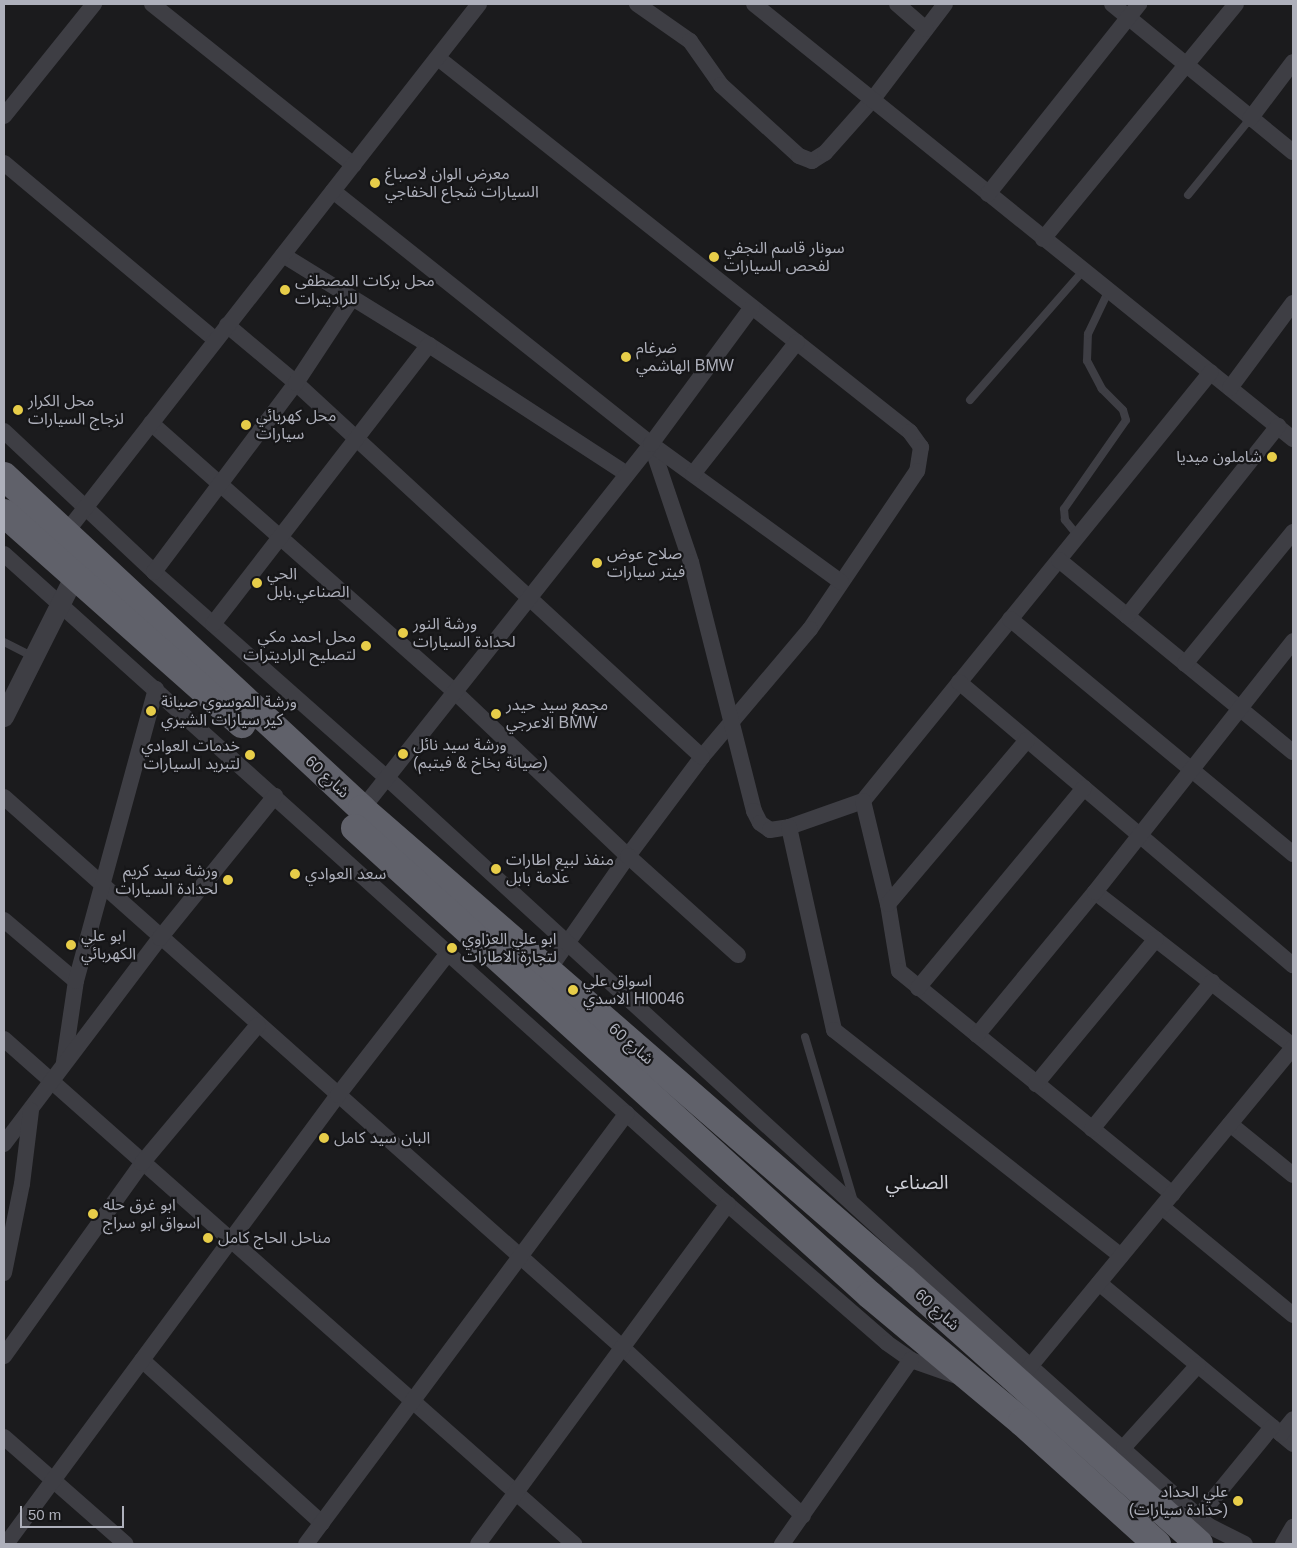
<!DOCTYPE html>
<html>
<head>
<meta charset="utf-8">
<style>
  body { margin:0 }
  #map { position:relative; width:1297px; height:1548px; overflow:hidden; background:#1b1b1d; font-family:Helvetica,"Noto Sans Arabic",sans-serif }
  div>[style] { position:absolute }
  .service>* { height:8px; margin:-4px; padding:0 4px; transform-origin:4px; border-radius:4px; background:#3e3e44 }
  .minor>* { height:16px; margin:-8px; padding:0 8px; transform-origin:8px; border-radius:8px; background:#3e3e44 }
  .tertiary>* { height:20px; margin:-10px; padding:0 10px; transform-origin:10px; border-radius:10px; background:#3e3e44 }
  .trunk>* { height:28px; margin:-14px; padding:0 14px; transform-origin:14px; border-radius:14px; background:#60616a }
  .dots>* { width:14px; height:14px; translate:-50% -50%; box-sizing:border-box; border:2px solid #161618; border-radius:50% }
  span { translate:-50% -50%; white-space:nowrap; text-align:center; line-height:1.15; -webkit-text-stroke:4.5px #161618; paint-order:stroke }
  .poi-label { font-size:16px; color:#aeb0bb }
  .left { translate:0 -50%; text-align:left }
  .right { translate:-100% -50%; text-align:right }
  .street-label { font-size:16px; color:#aeb0bb }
  .quarter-label { font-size:19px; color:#cfd0d8 }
  .frame { position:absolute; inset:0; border:5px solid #aeb0bb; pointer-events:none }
  .scale { position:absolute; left:20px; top:1506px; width:104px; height:22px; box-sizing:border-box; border:2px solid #aeb0bb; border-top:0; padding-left:6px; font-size:15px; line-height:18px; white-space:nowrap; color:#aeb0bb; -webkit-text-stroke:4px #161618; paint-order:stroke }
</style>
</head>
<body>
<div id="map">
  <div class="service">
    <i style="left:1188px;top:195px;width:98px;rotate:-50.8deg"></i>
    <i style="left:970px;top:400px;width:171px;rotate:-48.8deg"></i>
    <i style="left:1078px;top:536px;width:21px;rotate:-129deg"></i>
    <i style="left:1065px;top:520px;width:11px;rotate:-95deg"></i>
    <i style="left:1064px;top:509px;width:108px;rotate:-55.1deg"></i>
    <i style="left:1126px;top:420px;width:10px;rotate:-107deg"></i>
    <i style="left:1123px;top:410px;width:30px;rotate:-135deg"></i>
    <i style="left:1102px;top:389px;width:32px;rotate:-118deg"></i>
    <i style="left:1087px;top:361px;width:27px;rotate:-88deg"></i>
    <i style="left:1088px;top:334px;width:49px;rotate:-64.5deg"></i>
    <i style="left:4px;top:642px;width:34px;rotate:27deg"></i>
    <i style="left:805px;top:1037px;width:171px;rotate:73.4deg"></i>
  </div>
  <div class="minor">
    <i style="left:152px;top:4px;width:258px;rotate:38.6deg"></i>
    <i style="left:637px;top:4px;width:65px;rotate:34.9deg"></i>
    <i style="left:690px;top:41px;width:54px;rotate:54.8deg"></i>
    <i style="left:721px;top:85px;width:105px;rotate:42.3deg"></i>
    <i style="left:799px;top:156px;width:14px;rotate:21deg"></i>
    <i style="left:812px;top:161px;width:15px;rotate:-32deg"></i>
    <i style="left:825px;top:153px;width:72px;rotate:-48.4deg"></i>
    <i style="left:873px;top:99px;width:119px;rotate:-52.8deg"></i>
    <i style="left:754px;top:4px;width:693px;rotate:38.91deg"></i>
    <i style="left:897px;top:4px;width:38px;rotate:41deg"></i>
    <i style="left:1112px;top:4px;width:234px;rotate:39.3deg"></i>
    <i style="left:438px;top:58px;width:602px;rotate:38.39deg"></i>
    <i style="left:910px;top:432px;width:19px;rotate:54deg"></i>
    <i style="left:921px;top:447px;width:24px;rotate:99deg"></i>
    <i style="left:917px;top:471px;width:191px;rotate:124.1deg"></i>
    <i style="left:810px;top:629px;width:167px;rotate:130.2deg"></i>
    <i style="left:702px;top:757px;width:124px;rotate:126.8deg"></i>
    <i style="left:628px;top:856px;width:141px;rotate:124.9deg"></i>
    <i style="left:4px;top:116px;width:144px;rotate:-51.2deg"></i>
    <i style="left:1250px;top:119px;width:71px;rotate:-53deg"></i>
    <i style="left:4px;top:163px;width:276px;rotate:39.9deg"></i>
    <i style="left:333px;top:191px;width:406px;rotate:38.5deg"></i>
    <i style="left:651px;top:444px;width:125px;rotate:71.3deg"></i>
    <i style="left:691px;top:562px;width:257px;rotate:75.8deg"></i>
    <i style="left:754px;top:811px;width:13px;rotate:63deg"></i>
    <i style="left:760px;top:823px;width:12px;rotate:35deg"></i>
    <i style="left:770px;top:830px;width:19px;rotate:-9deg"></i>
    <i style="left:789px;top:827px;width:78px;rotate:-19.4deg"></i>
    <i style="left:863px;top:801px;width:552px;rotate:-50.95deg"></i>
    <i style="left:988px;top:194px;width:243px;rotate:-51.5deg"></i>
    <i style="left:1043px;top:239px;width:304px;rotate:-50.6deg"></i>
    <i style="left:283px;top:255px;width:172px;rotate:31.7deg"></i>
    <i style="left:429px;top:345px;width:236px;rotate:33.1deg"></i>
    <i style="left:227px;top:325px;width:90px;rotate:40deg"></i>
    <i style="left:296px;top:383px;width:552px;rotate:42.65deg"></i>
    <i style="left:1230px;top:388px;width:106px;rotate:-53.5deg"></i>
    <i style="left:151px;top:423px;width:407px;rotate:41.5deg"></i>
    <i style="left:456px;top:693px;width:237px;rotate:43.5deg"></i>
    <i style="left:628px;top:856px;width:148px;rotate:42deg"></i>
    <i style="left:4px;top:431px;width:206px;rotate:43.2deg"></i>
    <i style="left:154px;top:572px;width:311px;rotate:41.5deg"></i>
    <i style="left:387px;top:778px;width:873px;rotate:42.45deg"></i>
    <i style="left:1031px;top:1367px;width:239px;rotate:41.8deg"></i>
    <i style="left:1209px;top:1526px;width:40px;rotate:26.6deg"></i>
    <i style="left:651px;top:444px;width:235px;rotate:36deg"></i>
    <i style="left:693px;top:474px;width:168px;rotate:-51.8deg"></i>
    <i style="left:64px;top:535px;width:674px;rotate:-51.99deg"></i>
    <i style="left:4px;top:554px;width:959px;rotate:41.96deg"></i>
    <i style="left:717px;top:1195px;width:225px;rotate:41deg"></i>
    <i style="left:887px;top:1343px;width:29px;rotate:35deg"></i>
    <i style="left:911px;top:1360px;width:49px;rotate:19.2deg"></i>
    <i style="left:1059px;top:560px;width:303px;rotate:39.4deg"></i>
    <i style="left:154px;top:572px;width:236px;rotate:-53.1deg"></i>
    <i style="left:296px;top:383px;width:102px;rotate:-56.6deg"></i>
    <i style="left:1127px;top:616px;width:243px;rotate:-51.5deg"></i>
    <i style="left:1010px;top:619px;width:368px;rotate:39.7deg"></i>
    <i style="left:213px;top:624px;width:353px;rotate:-52.3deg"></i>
    <i style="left:1185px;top:664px;width:171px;rotate:-50.7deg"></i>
    <i style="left:959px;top:682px;width:438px;rotate:40.3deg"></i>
    <i style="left:4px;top:797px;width:829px;rotate:41.67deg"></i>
    <i style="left:623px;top:1348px;width:246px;rotate:43deg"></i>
    <i style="left:863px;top:801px;width:106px;rotate:76.4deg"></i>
    <i style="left:888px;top:904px;width:68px;rotate:80.7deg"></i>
    <i style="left:899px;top:971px;width:353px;rotate:39.2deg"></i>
    <i style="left:362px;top:809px;width:466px;rotate:-51.6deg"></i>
    <i style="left:651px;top:444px;width:170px;rotate:-53.6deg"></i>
    <i style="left:789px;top:827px;width:208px;rotate:77.5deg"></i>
    <i style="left:834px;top:1030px;width:365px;rotate:38.2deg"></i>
    <i style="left:1095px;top:892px;width:251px;rotate:37.9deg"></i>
    <i style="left:888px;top:904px;width:215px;rotate:-49.7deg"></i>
    <i style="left:4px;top:920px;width:94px;rotate:40.3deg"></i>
    <i style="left:918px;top:988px;width:260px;rotate:-50.3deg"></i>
    <i style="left:977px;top:1035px;width:185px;rotate:-50.5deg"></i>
    <i style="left:1095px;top:892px;width:320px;rotate:-51.7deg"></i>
    <i style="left:4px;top:1039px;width:762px;rotate:41.54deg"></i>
    <i style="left:64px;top:1062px;width:82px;rotate:-81.6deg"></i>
    <i style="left:76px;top:981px;width:303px;rotate:-74.7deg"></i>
    <i style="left:1036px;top:1084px;width:188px;rotate:-50.4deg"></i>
    <i style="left:1230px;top:1124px;width:81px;rotate:39deg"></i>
    <i style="left:1092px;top:1129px;width:190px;rotate:-50.8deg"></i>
    <i style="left:4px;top:1144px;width:258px;rotate:-52.9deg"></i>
    <i style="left:160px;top:938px;width:183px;rotate:-51deg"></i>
    <i style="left:1162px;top:1207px;width:170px;rotate:39.5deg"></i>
    <i style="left:4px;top:1273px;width:91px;rotate:-78.6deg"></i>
    <i style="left:22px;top:1184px;width:74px;rotate:-83deg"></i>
    <i style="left:1099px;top:1283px;width:252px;rotate:39.7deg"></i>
    <i style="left:4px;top:1356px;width:237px;rotate:-54.4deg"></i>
    <i style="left:142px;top:1163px;width:180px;rotate:-50deg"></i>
    <i style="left:142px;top:1360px;width:243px;rotate:42.2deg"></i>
    <i style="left:1023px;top:1375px;width:425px;rotate:-50.5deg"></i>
    <i style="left:1281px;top:1434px;width:19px;rotate:-51deg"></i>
    <i style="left:4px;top:1437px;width:162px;rotate:41.3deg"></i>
    <i style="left:1124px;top:1447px;width:110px;rotate:-47.9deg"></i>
    <i style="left:1200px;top:1515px;width:114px;rotate:-50.7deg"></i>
    <i style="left:6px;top:1544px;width:558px;rotate:-53.52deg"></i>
    <i style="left:338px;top:1095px;width:181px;rotate:-52.2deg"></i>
    <i style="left:306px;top:1544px;width:537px;rotate:-53.32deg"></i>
    <i style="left:478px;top:1544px;width:422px;rotate:-53.7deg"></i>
    <i style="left:782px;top:1544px;width:225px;rotate:-55deg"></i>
    <i style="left:1283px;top:1544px;width:20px;rotate:-60deg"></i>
  </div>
  <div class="tertiary">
    <i style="left:4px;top:717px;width:158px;rotate:-63.3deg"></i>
  </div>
  <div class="trunk">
    <i style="left:4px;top:476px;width:489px;rotate:42.9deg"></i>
    <i style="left:362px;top:809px;width:717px;rotate:40.98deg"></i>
    <i style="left:903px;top:1279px;width:397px;rotate:41.8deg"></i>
    <i style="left:4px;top:513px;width:318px;rotate:41.6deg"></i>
    <i style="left:355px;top:828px;width:695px;rotate:42.2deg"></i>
    <i style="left:870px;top:1295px;width:198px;rotate:39.9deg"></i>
    <i style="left:1022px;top:1422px;width:182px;rotate:42.1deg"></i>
  </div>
  <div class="dots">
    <i style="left:375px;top:183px;background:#e7cd49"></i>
    <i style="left:714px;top:257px;background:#e7cd49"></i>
    <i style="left:285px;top:290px;background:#e7cd49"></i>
    <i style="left:626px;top:357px;background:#e7cd49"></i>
    <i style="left:18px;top:410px;background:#e7cd49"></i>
    <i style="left:246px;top:425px;background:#e7cd49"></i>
    <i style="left:1272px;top:457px;background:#e7cd49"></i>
    <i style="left:597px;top:563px;background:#e7cd49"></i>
    <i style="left:257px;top:583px;background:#e7cd49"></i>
    <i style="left:403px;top:633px;background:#e7cd49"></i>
    <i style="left:366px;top:646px;background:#e7cd49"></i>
    <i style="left:151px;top:711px;background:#e7cd49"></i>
    <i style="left:496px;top:714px;background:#e7cd49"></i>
    <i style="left:403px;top:754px;background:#e7cd49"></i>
    <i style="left:250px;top:755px;background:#e7cd49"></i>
    <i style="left:496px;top:869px;background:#e7cd49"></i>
    <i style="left:295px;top:874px;background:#e7cd49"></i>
    <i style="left:228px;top:880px;background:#e7cd49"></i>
    <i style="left:71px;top:945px;background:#e7cd49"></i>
    <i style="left:452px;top:948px;background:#e7cd49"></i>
    <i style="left:573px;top:990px;background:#e7cd49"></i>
    <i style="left:324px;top:1138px;background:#e7cd49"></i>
    <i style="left:93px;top:1214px;background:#e7cd49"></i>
    <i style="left:208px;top:1238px;background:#e7cd49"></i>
    <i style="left:1238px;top:1501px;background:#e7cd49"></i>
  </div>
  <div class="poi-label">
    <span class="left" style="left:385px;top:183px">معرض الوان لاصباغ<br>السيارات شجاع الخفاجي</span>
    <span class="left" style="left:724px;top:257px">سونار قاسم النجفي<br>لفحص السيارات</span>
    <span class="left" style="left:295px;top:290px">محل بركات المصطفى<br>للراديترات</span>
    <span class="left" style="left:636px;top:357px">ضرغام<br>الهاشمي BMW</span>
    <span class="left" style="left:28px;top:410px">محل الكرار<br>لزجاج السيارات</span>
    <span class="left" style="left:256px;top:425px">محل كهربائي<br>سيارات</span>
    <span class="right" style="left:1262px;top:457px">شاملون ميديا</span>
    <span class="left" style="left:607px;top:563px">صلاح عوض<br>فيتر سيارات</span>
    <span class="left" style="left:267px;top:583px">الحي<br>الصناعي.بابل</span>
    <span class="left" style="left:413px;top:633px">ورشة النور<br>لحدادة السيارات</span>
    <span class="right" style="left:356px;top:646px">محل احمد مكي<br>لتصليح الراديترات</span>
    <span class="left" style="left:161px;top:711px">ورشة الموسوي صيانة<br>كير سيارات الشيري</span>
    <span class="left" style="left:506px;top:714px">مجمع سيد حيدر<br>الاعرجي BMW</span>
    <span class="left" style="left:413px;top:754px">ورشة سيد نائل<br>(صيانة بخاخ &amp; فيتبم)</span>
    <span class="right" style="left:240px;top:755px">خدمات العوادي<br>لتبريد السيارات</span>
    <span class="left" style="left:506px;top:869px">منفذ لبيع اطارات<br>علامة بابل</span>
    <span class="right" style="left:218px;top:880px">ورشة سيد كريم<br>لحدادة السيارات</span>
    <span class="left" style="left:305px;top:874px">سعد العوادي</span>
    <span class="left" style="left:81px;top:945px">ابو علي<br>الكهربائي</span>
    <span class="left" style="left:462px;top:948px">ابو علي العزاوي<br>لتجارة الاطارات</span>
    <span class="left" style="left:583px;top:990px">اسواق علي<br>الاسدي Hl0046</span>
    <span class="left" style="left:334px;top:1138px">البان سيد كامل</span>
    <span class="left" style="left:103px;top:1214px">ابو غرق حله<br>اسواق ابو سراج</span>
    <span class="left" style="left:218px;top:1238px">مناحل الحاج كامل</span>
    <span class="right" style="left:1228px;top:1501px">علي الحداد<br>(حدادة سيارات)</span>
  </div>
  <div class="street-label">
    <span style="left:327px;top:777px;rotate:43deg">شارع 60</span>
    <span style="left:631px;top:1044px;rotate:41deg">شارع 60</span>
    <span style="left:937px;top:1310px;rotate:42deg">شارع 60</span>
  </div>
  <div class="quarter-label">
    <span style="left:917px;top:1183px">الصناعي</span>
  </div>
  <div class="frame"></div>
  <div class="scale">50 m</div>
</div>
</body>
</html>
